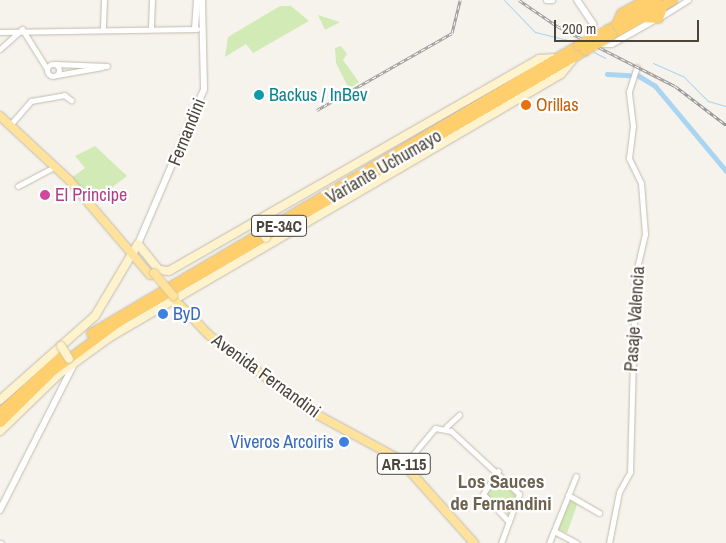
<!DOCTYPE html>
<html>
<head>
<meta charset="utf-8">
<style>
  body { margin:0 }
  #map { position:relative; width:726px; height:543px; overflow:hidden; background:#f6f3ec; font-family:"Archivo Narrow",sans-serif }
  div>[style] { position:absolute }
  .green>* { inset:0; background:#d2eab5 }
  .stream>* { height:1px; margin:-0.5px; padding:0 0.5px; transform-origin:0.5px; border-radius:0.5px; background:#a9d4f2 }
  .canal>* { height:5px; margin:-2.5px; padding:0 2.5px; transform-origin:2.5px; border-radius:2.5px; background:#a9d4f2 }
  .roads { filter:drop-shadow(0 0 1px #c2bbae) drop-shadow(0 0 1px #c2bbae) }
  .minor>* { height:5px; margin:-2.5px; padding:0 2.5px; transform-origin:2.5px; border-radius:2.5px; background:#fff }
  .minor>.ring { margin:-2.5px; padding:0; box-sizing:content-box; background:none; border:5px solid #fff; border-radius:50% }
  .tertiary>* { height:6px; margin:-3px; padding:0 3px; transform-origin:3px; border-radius:3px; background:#fff }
  .secondary>* { height:8px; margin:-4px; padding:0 4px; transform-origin:4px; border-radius:4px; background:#fff3cd }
  .primary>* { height:8px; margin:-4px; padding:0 4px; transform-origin:4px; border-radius:4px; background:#ffe39c }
  .motorway>* { height:9px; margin:-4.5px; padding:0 4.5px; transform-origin:4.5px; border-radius:4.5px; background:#ffcf6e }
  .rail>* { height:3px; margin-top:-1.5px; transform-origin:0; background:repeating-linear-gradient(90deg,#fff 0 4px,#9a9a9a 0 8px); box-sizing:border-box; border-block:1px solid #9a9a9a }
  .bridges { filter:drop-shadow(0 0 1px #d6c79b) drop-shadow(0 0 1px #d6c79b) }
  .secondary-bridge>* { height:8px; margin:-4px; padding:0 4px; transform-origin:4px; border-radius:4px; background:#fff3cd }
  .primary-bridge>* { height:8px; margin:-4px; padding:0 4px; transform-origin:4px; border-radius:4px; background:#ffe39c }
  .motorway-bridge>* { height:9px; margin:-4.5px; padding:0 4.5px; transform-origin:4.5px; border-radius:4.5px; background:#ffcf6e }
  .dots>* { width:14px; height:14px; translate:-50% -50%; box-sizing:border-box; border:2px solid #fff; border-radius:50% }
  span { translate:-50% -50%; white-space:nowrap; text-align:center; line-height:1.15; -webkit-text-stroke:4.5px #fff; paint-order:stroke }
  .shield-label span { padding:1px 4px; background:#fff; border:1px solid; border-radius:4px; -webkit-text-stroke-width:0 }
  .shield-label { font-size:16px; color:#4b4439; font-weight:700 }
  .culture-label { font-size:18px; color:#0d838f }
  .left { translate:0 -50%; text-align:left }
  .food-label { font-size:18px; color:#c56008 }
  .street-label { font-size:18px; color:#4b4439 }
  .hotel-label { font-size:18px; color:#b23c85 }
  .shop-label { font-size:18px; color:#366cbe }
  .right { translate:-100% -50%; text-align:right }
  .neighbourhood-label { font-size:19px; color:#6e6250; font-weight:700 }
  .scale { position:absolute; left:554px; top:20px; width:145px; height:22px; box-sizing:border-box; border:2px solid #4b4439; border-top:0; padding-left:6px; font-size:15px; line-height:18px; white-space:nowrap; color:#4b4439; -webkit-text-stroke:4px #fff; paint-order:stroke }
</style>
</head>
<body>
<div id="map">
  <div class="green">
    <i style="clip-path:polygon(280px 6px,291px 6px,309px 21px,253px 53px,246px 44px,225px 57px,228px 37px)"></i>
    <i style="clip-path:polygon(318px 15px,340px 22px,325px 30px)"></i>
    <i style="clip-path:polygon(341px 46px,347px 54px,343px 60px,359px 82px,349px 89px,336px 63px,335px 48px)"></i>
    <i style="clip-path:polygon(95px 146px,127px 176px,92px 203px,71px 178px,85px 168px,75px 156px)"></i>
    <i style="clip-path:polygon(498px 476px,517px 494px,509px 515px,485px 494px)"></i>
    <i style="clip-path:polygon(569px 498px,578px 502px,567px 533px,557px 529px)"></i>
  </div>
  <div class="stream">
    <i style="left:504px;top:0;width:45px;rotate:45.9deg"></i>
    <i style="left:535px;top:32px;width:42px;rotate:13.7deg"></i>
    <i style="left:592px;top:51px;width:15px;rotate:28deg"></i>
    <i style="left:653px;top:63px;width:34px;rotate:24deg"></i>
    <i style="left:684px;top:77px;width:34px;rotate:45deg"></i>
    <i style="left:708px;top:101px;width:19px;rotate:16deg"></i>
  </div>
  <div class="canal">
    <i style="left:607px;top:74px;width:22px;rotate:3deg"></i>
    <i style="left:637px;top:75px;width:21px;rotate:31deg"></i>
    <i style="left:655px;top:86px;width:111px;rotate:50.1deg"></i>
  </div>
  <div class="roads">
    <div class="minor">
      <i style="left:546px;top:0;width:6px"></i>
      <i style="left:659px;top:18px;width:34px;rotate:-32deg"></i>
      <i style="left:103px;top:27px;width:27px;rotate:-88deg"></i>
      <i style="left:151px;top:27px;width:27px;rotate:-88deg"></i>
      <i style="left:22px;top:29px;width:47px;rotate:58deg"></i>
      <i style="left:0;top:32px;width:197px;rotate:-0.9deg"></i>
      <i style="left:0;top:49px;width:30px;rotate:-42deg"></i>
      <i class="ring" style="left:47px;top:64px;width:7px;height:7px"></i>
      <i style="left:55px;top:64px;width:52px;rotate:2.2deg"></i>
      <i style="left:57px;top:75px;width:46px;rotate:-10.1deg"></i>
      <i style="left:10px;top:125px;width:32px;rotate:-49deg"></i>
      <i style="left:31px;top:101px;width:34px;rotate:-10deg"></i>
      <i style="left:64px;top:95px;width:9px;rotate:36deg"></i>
      <i style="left:18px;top:186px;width:41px;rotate:-27.8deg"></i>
      <i style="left:446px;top:427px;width:18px;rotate:-43deg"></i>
      <i style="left:405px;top:464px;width:47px;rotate:-50.2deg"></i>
      <i style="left:435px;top:428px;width:16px;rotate:11deg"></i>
      <i style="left:451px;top:431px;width:93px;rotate:42.8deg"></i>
      <i style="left:519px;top:494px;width:52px;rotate:110.2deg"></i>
      <i style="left:498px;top:471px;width:27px;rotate:123deg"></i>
      <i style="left:483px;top:494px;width:38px;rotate:47deg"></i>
      <i style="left:568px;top:495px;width:36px;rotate:30deg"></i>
      <i style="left:554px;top:531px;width:26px;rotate:28deg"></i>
      <i style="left:0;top:543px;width:1px"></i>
      <i style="left:549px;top:543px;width:72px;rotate:-68.1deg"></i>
      <i style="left:609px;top:543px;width:52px;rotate:-78.9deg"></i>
      <i style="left:619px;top:492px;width:23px;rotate:-61deg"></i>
      <i style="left:630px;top:472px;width:195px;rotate:-88.5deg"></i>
      <i style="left:635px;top:277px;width:44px;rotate:-76.9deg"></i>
      <i style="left:645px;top:234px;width:51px;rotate:-94.5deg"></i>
      <i style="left:641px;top:183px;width:28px;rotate:-116deg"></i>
      <i style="left:629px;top:158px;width:32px;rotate:-83deg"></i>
      <i style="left:633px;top:126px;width:35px;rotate:-97deg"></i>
      <i style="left:629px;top:91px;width:25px;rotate:-72deg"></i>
    </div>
    <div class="tertiary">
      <i style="left:577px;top:0;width:29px;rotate:56deg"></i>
      <i style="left:593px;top:24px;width:13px;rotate:90deg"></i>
      <i style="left:593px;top:37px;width:12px;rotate:35deg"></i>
      <i style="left:603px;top:44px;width:9px"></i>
      <i style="left:612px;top:44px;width:53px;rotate:-29.5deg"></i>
      <i style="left:195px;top:29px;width:29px;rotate:-86deg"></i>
      <i style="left:138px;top:244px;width:168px;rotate:-66.9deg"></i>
      <i style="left:204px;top:89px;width:89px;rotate:-91.3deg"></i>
      <i style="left:0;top:510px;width:164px;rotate:-63.1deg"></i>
    </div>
    <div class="secondary">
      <i style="left:0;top:400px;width:127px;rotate:-41.5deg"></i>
      <i style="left:95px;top:316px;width:84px;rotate:-59.2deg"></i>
      <i style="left:138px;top:244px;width:33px;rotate:51deg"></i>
      <i style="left:159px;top:270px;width:10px;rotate:6deg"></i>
      <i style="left:169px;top:271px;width:426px;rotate:-29.8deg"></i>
      <i style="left:539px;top:59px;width:16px;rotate:-4deg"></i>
      <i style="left:0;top:431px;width:82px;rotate:-44deg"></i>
      <i style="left:59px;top:374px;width:63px;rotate:-36deg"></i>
      <i style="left:110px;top:337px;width:522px;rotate:-30.25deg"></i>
      <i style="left:561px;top:74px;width:22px;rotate:-51deg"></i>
    </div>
    <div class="primary">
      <i style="left:0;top:116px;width:94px;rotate:42.8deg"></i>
      <i style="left:69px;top:180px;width:125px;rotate:49.5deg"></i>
      <i style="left:174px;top:299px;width:50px;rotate:45.8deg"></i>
      <i style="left:209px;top:335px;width:129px;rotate:36.8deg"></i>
      <i style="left:312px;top:412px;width:99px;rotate:28.4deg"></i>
      <i style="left:399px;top:459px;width:113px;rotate:48.2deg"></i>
    </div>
    <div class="motorway">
      <i style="left:642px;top:17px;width:16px;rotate:4deg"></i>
      <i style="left:658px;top:18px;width:14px;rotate:-69deg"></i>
      <i style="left:616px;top:24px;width:12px;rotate:-66deg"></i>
      <i style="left:621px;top:13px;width:26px;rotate:-29deg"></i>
      <i style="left:608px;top:29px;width:57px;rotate:-30.6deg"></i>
      <i style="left:612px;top:34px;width:69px;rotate:-29.5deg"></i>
      <i style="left:91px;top:333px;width:566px;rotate:-30.6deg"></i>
      <i style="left:0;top:412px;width:84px;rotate:-42.6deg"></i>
      <i style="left:0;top:422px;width:74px;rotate:-44.5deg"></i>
      <i style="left:53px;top:370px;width:82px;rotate:-36.6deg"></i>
      <i style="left:119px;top:321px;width:539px;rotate:-30.18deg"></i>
    </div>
  </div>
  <div class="rail">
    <i style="left:519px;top:0;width:46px;rotate:34.4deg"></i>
    <i style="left:557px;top:26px;width:132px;rotate:27deg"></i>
    <i style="left:675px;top:86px;width:64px;rotate:37.4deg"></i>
    <i style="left:317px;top:110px;width:155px;rotate:-29.7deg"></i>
    <i style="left:452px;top:33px;width:34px;rotate:-76deg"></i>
  </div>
  <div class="bridges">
    <div class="secondary-bridge">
      <i style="left:258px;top:224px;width:16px;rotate:60deg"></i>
      <i style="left:61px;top:346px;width:15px;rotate:58deg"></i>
    </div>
    <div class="primary-bridge">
      <i style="left:154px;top:273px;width:30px;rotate:50deg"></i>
    </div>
    <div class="motorway-bridge">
      <i style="left:578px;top:45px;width:34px;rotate:-28deg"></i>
      <i style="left:585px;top:50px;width:31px;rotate:-31deg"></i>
    </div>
  </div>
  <div class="dots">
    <i style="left:259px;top:95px;background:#0f9aa8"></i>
    <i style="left:526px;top:105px;background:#e8710a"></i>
    <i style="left:45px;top:195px;background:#d1479c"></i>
    <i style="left:163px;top:314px;background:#3f7fe0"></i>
    <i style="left:344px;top:442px;background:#3f7fe0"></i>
  </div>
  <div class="shield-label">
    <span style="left:279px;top:226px">PE-34C</span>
    <span style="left:404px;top:464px">AR-115</span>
  </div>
  <div class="culture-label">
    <span class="left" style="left:269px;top:95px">Backus / InBev</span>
  </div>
  <div class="food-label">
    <span class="left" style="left:536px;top:105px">Orillas</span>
  </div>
  <div class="street-label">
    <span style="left:187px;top:132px;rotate:-68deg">Fernandini</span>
    <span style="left:384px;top:167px;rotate:-30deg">Variante Uchumayo</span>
    <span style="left:635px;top:319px;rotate:-86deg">Pasaje Valencia</span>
    <span style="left:266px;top:376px;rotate:36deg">Avenida Fernandini</span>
  </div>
  <div class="hotel-label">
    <span class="left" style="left:55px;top:195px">El Principe</span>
  </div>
  <div class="shop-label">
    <span class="left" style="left:173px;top:314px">ByD</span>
    <span class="right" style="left:334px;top:442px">Viveros Arcoiris</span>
  </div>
  <div class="neighbourhood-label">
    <span style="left:501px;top:493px">Los Sauces<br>de Fernandini</span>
  </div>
  <div class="scale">200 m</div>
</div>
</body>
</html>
